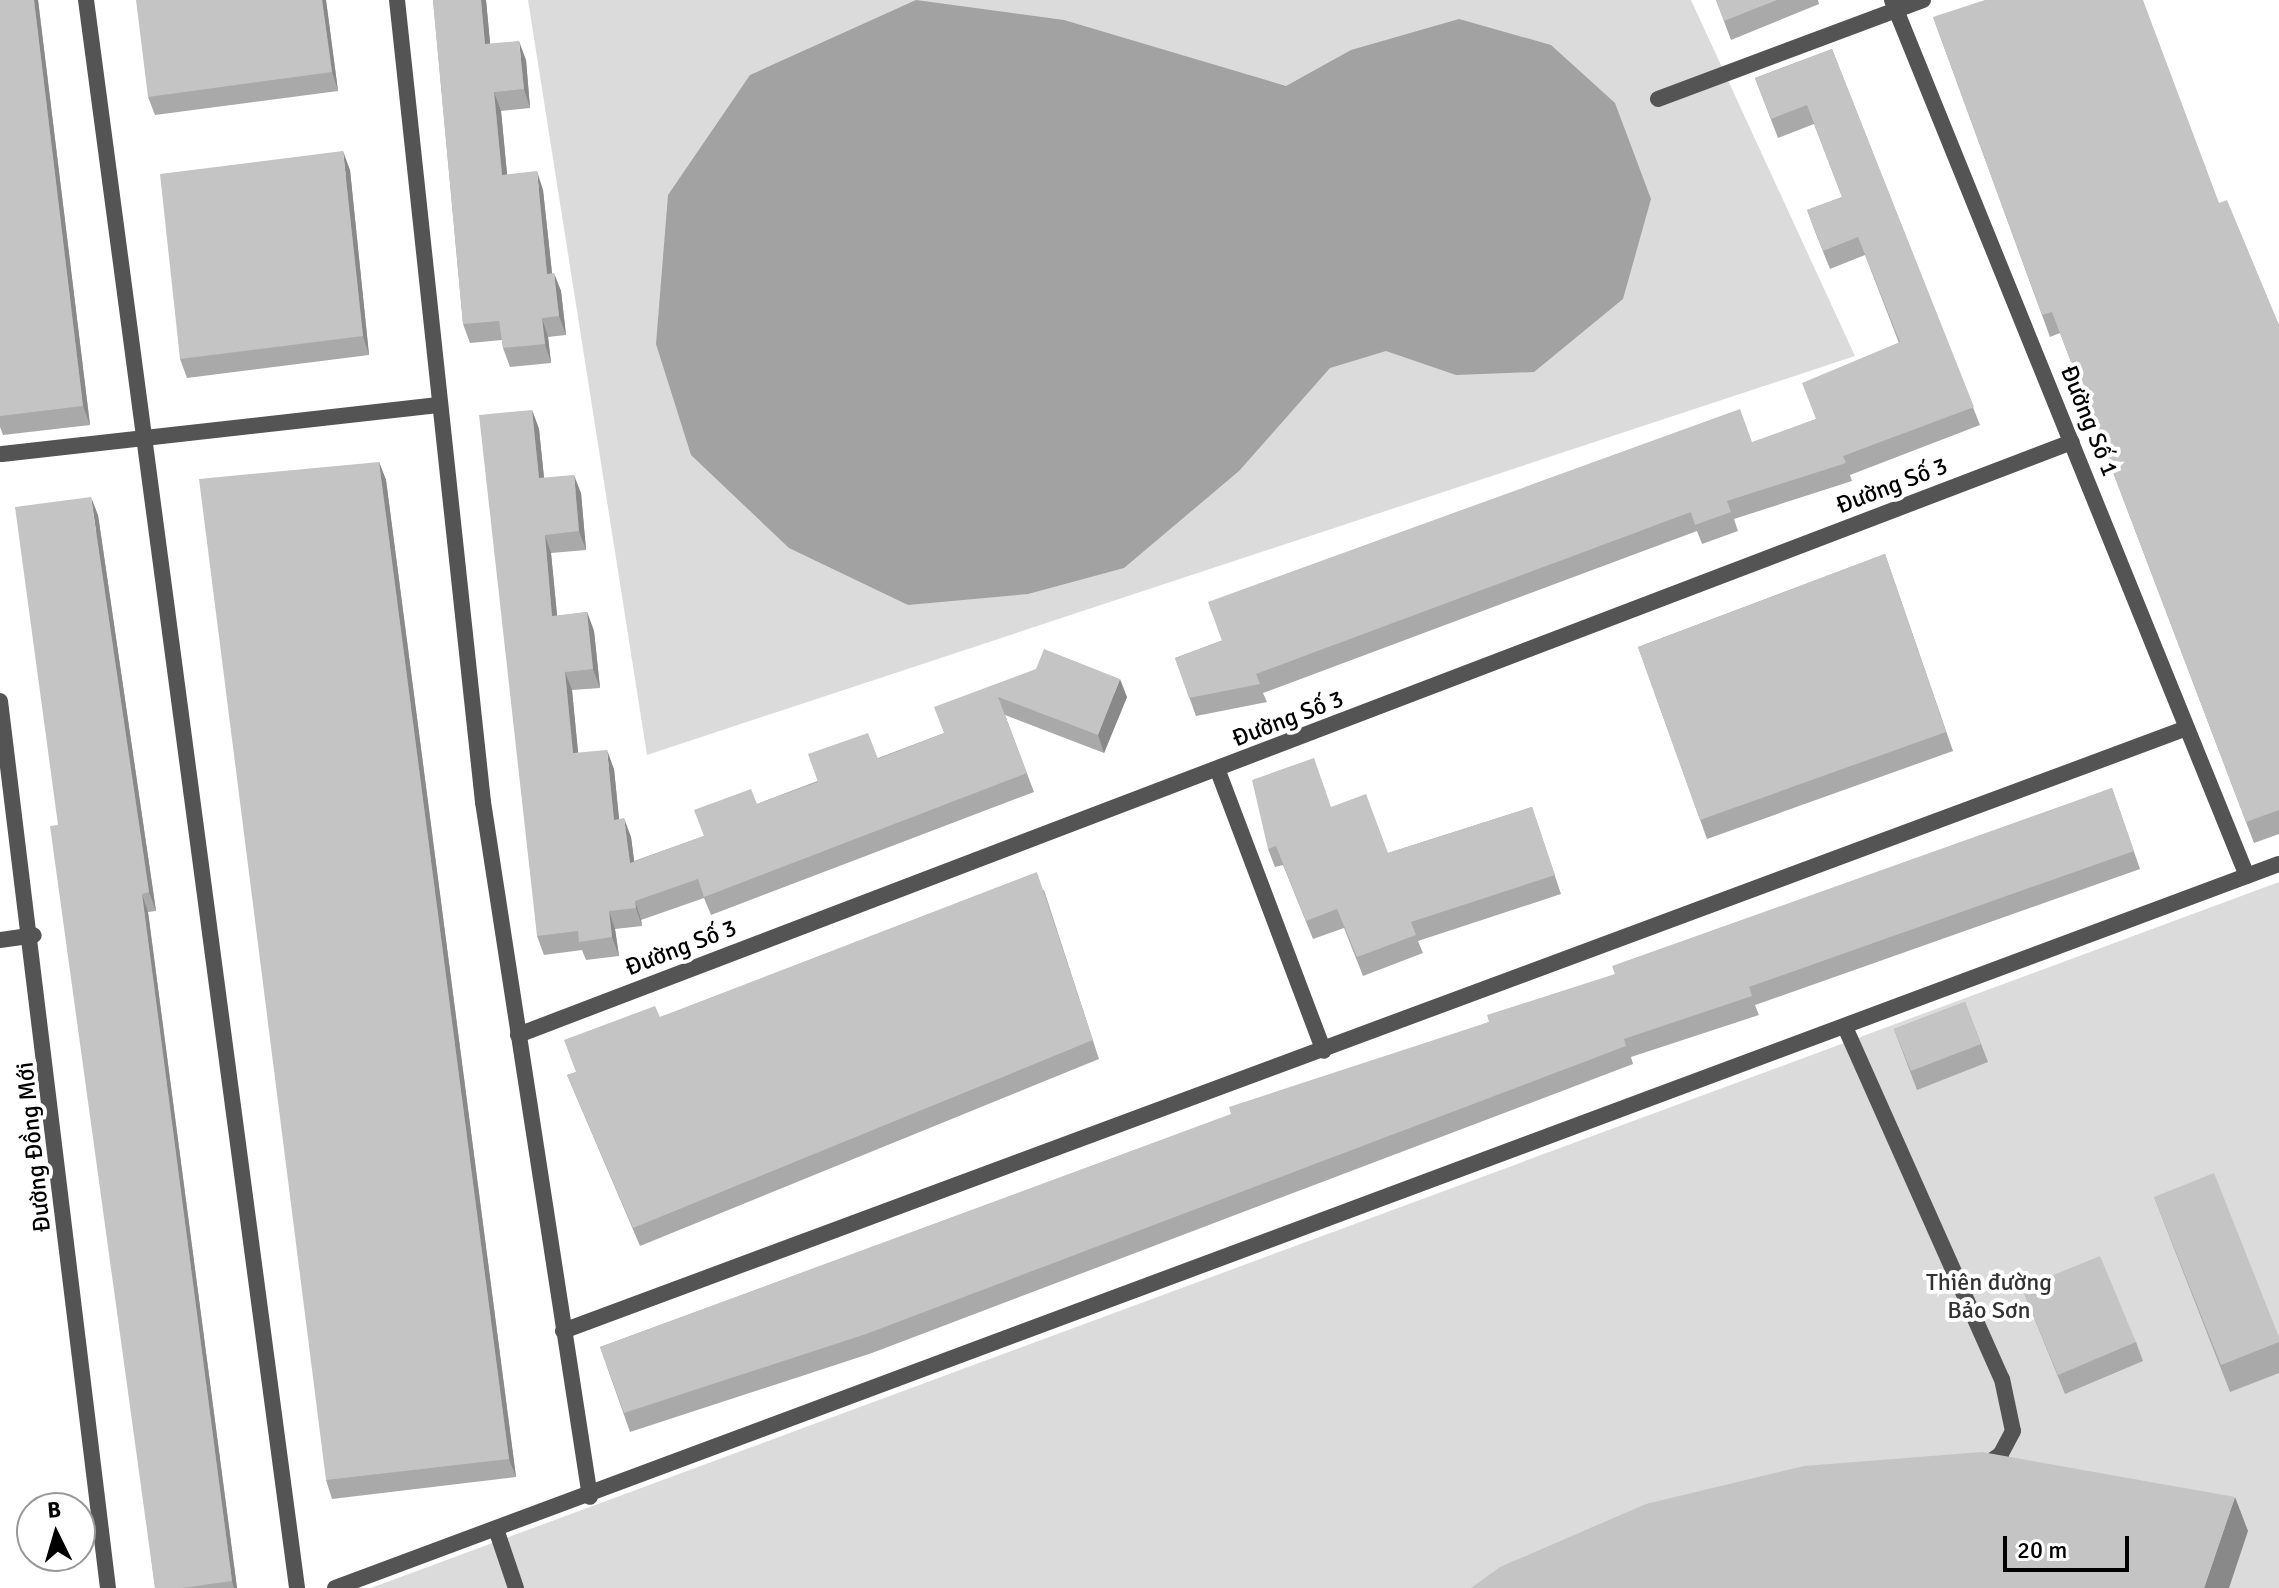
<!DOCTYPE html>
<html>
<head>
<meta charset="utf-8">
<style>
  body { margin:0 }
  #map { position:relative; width:2279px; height:1588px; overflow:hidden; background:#fff; font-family:Signika,sans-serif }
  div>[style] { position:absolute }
  .green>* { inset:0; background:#dbdbdb }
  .water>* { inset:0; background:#a2a2a2 }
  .service>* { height:16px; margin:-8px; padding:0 8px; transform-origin:8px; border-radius:8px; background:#545454 }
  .minor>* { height:16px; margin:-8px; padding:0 8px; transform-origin:8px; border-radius:8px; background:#545454 }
  .wall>* { inset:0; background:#a9a9a9 }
  .shaded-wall>* { inset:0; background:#898989 }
  .building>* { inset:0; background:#c4c4c4 }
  span { translate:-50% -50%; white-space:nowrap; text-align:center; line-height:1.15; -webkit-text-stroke:8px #fff; paint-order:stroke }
  .street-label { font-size:24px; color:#000 }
  .park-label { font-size:24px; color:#323232 }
  .north { position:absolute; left:16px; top:1492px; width:80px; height:80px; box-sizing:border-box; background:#fff; border:2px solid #999; border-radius:50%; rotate:355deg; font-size:22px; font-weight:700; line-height:32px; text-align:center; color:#000 }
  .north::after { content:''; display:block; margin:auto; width:28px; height:36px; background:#000; clip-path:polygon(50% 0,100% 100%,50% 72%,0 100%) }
  .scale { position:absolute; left:2003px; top:1536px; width:126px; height:36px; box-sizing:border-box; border:4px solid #000; border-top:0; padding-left:10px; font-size:24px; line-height:28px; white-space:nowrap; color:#000; -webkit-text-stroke:6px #fff; paint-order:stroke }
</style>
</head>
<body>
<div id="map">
  <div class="green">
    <i style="clip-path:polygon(528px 0,1691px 0,1855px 356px,647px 755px)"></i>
    <i style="clip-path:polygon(2279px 882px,2279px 1588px,371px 1588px)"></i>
  </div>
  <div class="water">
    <i style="clip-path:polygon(916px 0,1064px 20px,1286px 86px,1351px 50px,1459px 19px,1551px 45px,1615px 103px,1651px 199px,1623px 299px,1534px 372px,1456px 375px,1386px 351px,1330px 368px,1239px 471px,1124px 568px,1028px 594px,908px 605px,789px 548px,691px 455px,656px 344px,668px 195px,750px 75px)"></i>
  </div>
  <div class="service">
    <i style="left:1845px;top:1027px;width:385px;rotate:66deg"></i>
    <i style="left:2002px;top:1379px;width:53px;rotate:78.1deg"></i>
    <i style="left:2013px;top:1431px;width:26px;rotate:118deg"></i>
    <i style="left:2001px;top:1454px;width:21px;rotate:145deg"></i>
    <i style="left:497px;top:1532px;width:59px;rotate:71.3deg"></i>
  </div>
  <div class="minor">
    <i style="left:86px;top:0;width:1602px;rotate:82.43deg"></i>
    <i style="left:397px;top:0;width:807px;rotate:83.88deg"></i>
    <i style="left:483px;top:802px;width:703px;rotate:81.25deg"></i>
    <i style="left:1892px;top:0;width:945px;rotate:67.94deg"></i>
    <i style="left:1658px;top:99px;width:283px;rotate:-20.5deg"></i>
    <i style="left:2px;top:454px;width:439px;rotate:-6.4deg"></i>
    <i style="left:0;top:701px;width:894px;rotate:83.06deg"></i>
    <i style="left:1218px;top:771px;width:299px;rotate:69.3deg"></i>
    <i style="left:0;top:940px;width:34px;rotate:-8deg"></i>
    <i style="left:518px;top:1035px;width:1663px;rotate:-20.89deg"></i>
    <i style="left:563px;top:1331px;width:1732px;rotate:-20.37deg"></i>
    <i style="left:335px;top:1588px;width:2074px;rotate:-20.43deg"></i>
  </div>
  <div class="wall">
    <i style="clip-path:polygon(0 0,38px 0,90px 425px,3px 435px,0 427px)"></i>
    <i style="clip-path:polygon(326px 0,338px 91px,155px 115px,148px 97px)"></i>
    <i style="clip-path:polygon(433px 0,486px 0,490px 44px,526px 60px,530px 108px,501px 111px,507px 175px,543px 190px,552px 273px,561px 291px,566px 335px,548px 337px,551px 363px,510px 367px,503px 348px,502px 340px,470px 343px,463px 324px)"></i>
    <i style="clip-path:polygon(1716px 0,1818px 0,1819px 4px,1731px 40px)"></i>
    <i style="clip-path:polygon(1933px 17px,2219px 203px,2279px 325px,2279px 834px,2254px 843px,2060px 333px,2050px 337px)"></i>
    <i style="clip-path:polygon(1832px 49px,1980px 425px,1850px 475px,1852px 481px,1734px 519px,1738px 531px,1702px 544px,1697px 531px,1263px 693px,1267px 702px,1196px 716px,1175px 658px,1816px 419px,1899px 343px,1865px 255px,1830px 269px,1814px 229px,1807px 210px,1842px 197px,1814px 124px,1778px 138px,1755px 78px)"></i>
    <i style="clip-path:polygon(350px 170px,369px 355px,187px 378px,180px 359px)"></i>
    <i style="clip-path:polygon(532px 410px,539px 429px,544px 478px,581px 493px,586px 550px,551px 553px,557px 616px,587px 612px,594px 631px,600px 688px,572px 690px,578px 753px,614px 769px,619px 819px,631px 837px,634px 861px,704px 836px,757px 804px,944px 733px,1036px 669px,1127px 697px,1104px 753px,1005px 715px,1034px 792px,711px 915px,704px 898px,641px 920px,642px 926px,615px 929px,619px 956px,586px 960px,582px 950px,544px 955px,537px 936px)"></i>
    <i style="clip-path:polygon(379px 462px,386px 480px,516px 1477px,332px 1499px,326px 1480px)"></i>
    <i style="clip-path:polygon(98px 515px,156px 911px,148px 912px,237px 1588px,155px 1588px,58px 825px)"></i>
    <i style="clip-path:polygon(1885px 554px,1953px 751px,1707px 839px,1638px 647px)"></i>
    <i style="clip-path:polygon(2112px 788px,2140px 869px,1755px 1005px,1759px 1015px,1631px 1057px,1633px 1064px,872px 1353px,630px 1432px,600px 1347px,1489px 1022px)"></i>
    <i style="clip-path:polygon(1331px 807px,1388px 853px,1532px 807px,1561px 894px,1418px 941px,1423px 953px,1363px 976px,1344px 928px,1313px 939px,1283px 865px,1275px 867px,1268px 849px)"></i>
    <i style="clip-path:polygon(1044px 890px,1099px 1059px,640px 1246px,567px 1075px,576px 1072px,660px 1017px)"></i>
    <i style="clip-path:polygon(1965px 1002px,1988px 1062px,1917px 1090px,1894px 1029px)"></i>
    <i style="clip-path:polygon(2154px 1197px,2279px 1337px,2279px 1373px,2230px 1392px)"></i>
    <i style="clip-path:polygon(2022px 1288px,2136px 1342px,2143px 1361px,2065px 1394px)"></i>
  </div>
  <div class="shaded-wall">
    <i style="clip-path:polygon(34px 0,38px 0,90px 425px,83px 406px)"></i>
    <i style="clip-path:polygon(322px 0,326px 0,338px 91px,332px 72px)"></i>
    <i style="clip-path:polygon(481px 0,486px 0,492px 63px,485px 44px)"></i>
    <i style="clip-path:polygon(519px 41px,526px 60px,530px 108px,524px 89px)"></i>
    <i style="clip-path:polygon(494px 92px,501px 111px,509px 194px,502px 175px)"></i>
    <i style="clip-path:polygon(343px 151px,350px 170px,369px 355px,363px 336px)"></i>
    <i style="clip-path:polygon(537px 171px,543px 190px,554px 292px,547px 274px)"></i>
    <i style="clip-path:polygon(554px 273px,561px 291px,566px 335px,559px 316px)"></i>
    <i style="clip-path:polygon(542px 318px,548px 337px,551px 363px,545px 344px)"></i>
    <i style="clip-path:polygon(532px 410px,539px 429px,546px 497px,539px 478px)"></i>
    <i style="clip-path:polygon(379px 462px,386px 480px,516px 1477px,509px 1459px)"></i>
    <i style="clip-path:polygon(574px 475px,581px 493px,586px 550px,579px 531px)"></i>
    <i style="clip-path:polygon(91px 497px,98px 515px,156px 911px,149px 892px)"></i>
    <i style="clip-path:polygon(545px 535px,551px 553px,559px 635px,552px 616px)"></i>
    <i style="clip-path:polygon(587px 612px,594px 631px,600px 688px,593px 669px)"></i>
    <i style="clip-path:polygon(565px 672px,572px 690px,580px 772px,573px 753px)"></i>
    <i style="clip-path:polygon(1120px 679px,1127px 697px,1104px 753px,1098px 735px)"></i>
    <i style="clip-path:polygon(607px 750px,614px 769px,621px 838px,614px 820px)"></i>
    <i style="clip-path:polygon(624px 818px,631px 837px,637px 882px,630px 863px)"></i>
    <i style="clip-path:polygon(142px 894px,148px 912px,237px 1588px,234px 1588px,232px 1581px)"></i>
    <i style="clip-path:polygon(635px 901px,641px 920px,642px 926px,636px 908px)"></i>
    <i style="clip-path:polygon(609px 911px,615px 929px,619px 956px,612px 937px)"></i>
    <i style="clip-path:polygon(2235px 1497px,2248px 1531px,2229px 1588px,2204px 1588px)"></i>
  </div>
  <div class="building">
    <i style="clip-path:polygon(0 0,34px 0,83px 406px,0 416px)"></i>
    <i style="clip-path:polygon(136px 0,322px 0,332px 72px,148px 97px)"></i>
    <i style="clip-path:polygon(433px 0,481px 0,485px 44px,519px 41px,524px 89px,494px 92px,502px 175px,537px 171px,547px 274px,554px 273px,559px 316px,542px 318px,545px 344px,503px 348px,499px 321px,463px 324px)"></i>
    <i style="clip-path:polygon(1716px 0,1777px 0,1724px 21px)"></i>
    <i style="clip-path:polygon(1985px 0,2143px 0,2219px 203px,2227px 200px,2279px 325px,2279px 810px,2246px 822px,2052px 312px,2042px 315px,1933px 17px)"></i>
    <i style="clip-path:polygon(1832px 49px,1974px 407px,1843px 456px,1846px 463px,1727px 501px,1731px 512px,1695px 525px,1691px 512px,1256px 674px,1260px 684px,1189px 698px,1175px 658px,1222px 641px,1208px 602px,1740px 409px,1752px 442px,1816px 419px,1802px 383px,1900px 342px,1858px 237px,1823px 251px,1807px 210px,1842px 197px,1807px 105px,1771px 119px,1755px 78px)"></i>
    <i style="clip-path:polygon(343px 151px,363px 336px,180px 359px,160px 174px)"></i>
    <i style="clip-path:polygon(532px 410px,539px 478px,574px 475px,579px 531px,545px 535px,552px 616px,587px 612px,593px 669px,565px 672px,573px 753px,607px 750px,614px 820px,624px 818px,630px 863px,704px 836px,694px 810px,751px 789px,757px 804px,818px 782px,808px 754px,868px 733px,878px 759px,944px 733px,934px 707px,1036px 669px,1044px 649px,1120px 679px,1098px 735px,998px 697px,1027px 773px,704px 897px,698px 879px,635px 901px,636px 908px,609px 911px,612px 937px,579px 942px,578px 931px,537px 936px,479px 415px)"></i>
    <i style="clip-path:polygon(379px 462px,509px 1459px,326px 1480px,199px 479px)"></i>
    <i style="clip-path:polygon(91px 497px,149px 892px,142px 894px,232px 1581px,182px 1588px,155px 1588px,50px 826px,58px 825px,15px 507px)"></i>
    <i style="clip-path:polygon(1885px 554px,1946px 732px,1700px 820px,1638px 647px)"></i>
    <i style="clip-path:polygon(1314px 758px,1331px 807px,1366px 794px,1388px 853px,1532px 807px,1555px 875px,1411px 922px,1416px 935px,1357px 957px,1337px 909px,1306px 921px,1276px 846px,1268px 849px,1252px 780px)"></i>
    <i style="clip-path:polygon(2112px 788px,2134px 851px,1749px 987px,1752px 996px,1624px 1039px,1626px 1046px,866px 1334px,624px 1413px,600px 1347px,1231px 1114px,1229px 1107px,1489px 1022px,1487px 1015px,1615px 974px,1612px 966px)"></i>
    <i style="clip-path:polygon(1037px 872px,1093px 1040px,633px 1228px,567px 1075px,576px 1072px,564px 1040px,655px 1006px,660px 1017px)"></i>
    <i style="clip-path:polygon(1965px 1002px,1981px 1044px,1911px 1071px,1894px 1029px)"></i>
    <i style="clip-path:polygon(2214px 1173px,2279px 1337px,2279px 1342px,2221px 1365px,2154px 1197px)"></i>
    <i style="clip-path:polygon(2100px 1256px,2136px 1342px,2058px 1375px,2022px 1288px)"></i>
    <i style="clip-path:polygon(1982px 1452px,2235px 1497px,2204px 1588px,1471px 1588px,1500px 1567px,1646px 1504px,1804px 1466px)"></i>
  </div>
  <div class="street-label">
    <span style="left:2089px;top:421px;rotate:68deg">Đường Số 1</span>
    <span style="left:1892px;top:486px;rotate:-21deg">Đường Số 3</span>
    <span style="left:1288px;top:719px;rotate:-21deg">Đường Số 3</span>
    <span style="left:681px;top:948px;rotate:-21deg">Đường Số 3</span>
    <span style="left:34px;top:1147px;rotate:-96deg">Đường Đồng Mới</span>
  </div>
  <div class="park-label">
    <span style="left:1989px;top:1297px">Thiên đường<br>Bảo Sơn</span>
  </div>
  <div class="north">B</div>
  <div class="scale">20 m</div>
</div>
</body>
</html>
